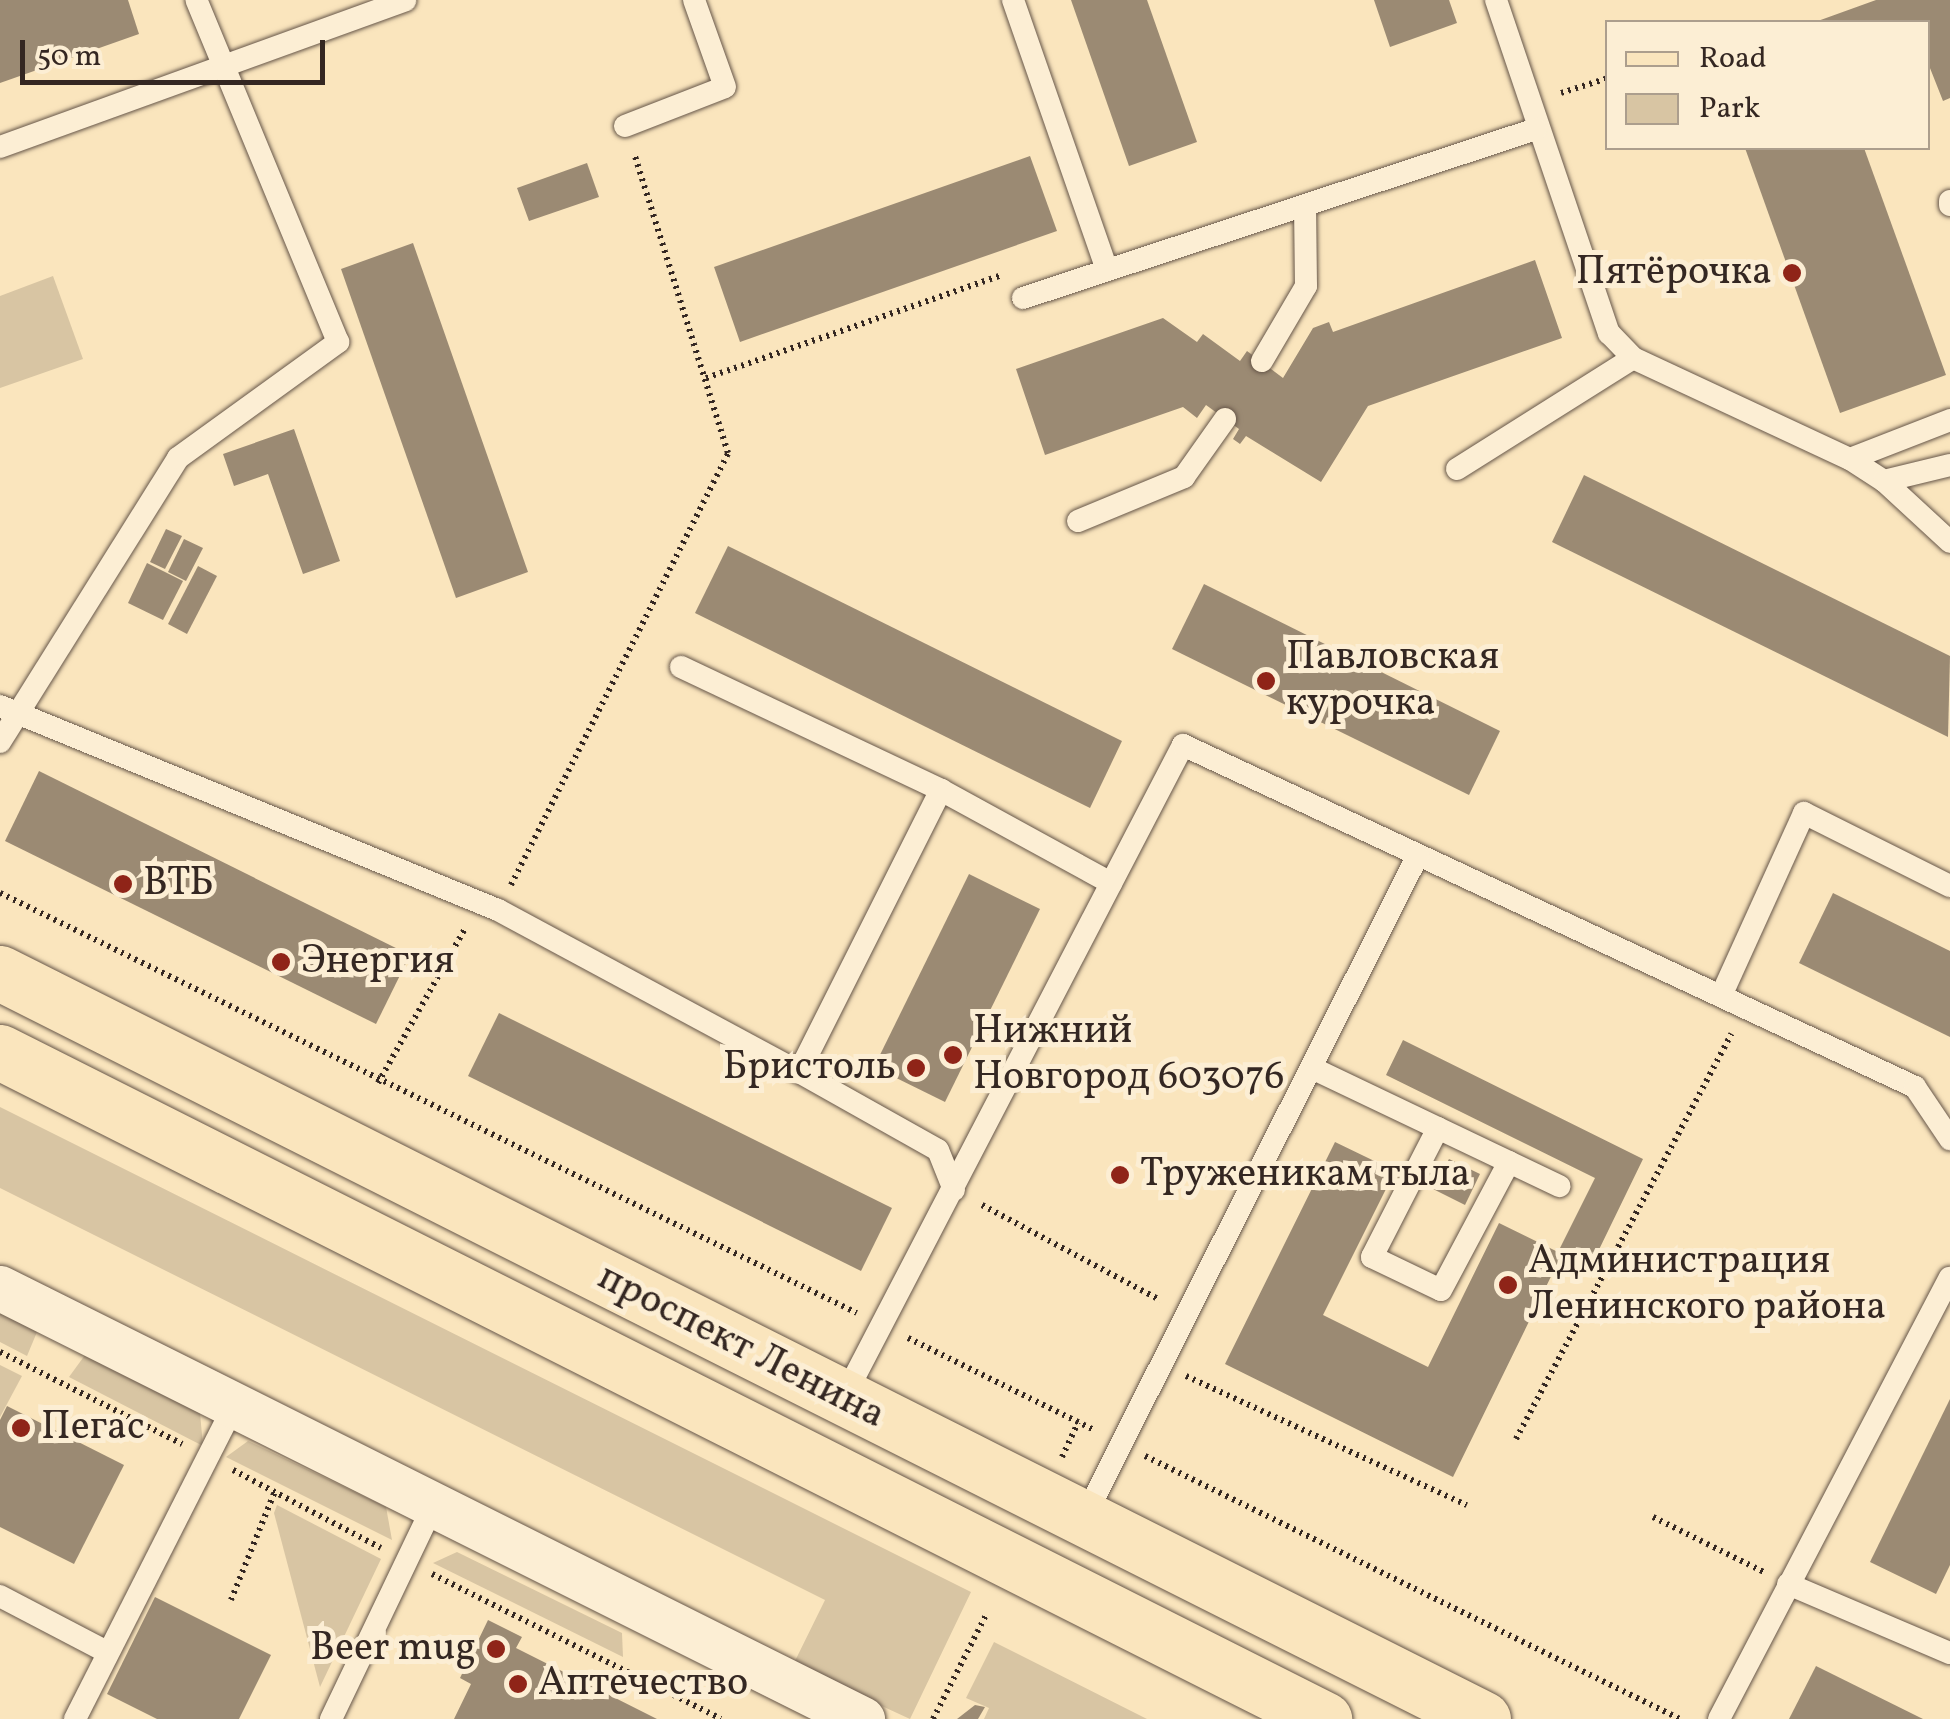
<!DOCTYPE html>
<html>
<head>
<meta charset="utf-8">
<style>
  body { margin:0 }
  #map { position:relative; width:1950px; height:1719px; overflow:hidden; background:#fae5bd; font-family:Vollkorn,serif }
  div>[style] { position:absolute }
  .green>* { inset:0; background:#d8c5a3 }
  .building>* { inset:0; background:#9b8a73 }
  .path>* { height:6px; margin-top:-3px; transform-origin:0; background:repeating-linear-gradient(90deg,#342722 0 2.5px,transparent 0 7.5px) }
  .roads { filter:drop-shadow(0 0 2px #665649) drop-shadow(0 0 2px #665649) }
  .service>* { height:22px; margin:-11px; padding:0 11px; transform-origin:11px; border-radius:11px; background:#fceed4 }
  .minor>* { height:45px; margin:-22.5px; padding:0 22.5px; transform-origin:22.5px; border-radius:22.5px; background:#fceed4 }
  .primary>* { height:55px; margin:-27.5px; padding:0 27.5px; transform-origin:27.5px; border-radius:27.5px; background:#fae5bd }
  .dots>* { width:28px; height:28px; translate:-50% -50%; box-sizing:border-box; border:5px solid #fceed4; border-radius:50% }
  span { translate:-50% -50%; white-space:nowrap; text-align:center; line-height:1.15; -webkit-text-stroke:10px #fceed4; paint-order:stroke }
  .poi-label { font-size:40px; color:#342722 }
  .right { translate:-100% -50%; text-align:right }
  .left { translate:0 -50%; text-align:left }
  .street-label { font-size:40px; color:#342722 }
  .legend { position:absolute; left:1605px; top:20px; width:325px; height:130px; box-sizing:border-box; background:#fceed4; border:2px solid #ac9e8d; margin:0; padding:12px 18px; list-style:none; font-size:30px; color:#342722 }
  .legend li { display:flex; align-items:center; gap:20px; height:50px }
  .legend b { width:50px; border:2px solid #ac9e8d }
  .scale { position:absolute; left:20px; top:40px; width:305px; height:45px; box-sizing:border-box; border:5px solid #342722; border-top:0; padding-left:12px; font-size:30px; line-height:35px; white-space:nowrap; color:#342722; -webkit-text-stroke:8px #fceed4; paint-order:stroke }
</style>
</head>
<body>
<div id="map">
  <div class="green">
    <i style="clip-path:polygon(53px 276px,83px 359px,0 388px,0 296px)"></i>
    <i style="clip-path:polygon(0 1107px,971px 1592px,910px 1719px,793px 1665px,825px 1600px,0 1188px)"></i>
    <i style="clip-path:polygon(0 1313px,37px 1332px,27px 1356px,0 1342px)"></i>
    <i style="clip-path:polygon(85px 1355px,200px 1413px,203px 1446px,69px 1377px)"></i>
    <i style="clip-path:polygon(0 1365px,22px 1376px,0 1417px)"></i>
    <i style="clip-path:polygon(248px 1441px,386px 1507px,392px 1540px,226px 1457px)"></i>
    <i style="clip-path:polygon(277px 1505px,381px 1559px,320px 1687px,274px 1513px)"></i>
    <i style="clip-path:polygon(457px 1552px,622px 1633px,623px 1657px,433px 1563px)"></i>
    <i style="clip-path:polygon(994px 1642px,1147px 1719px,984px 1719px,989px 1708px,966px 1698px)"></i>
  </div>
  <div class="building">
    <i style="clip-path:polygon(0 0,128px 0,139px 34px,0 83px)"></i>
    <i style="clip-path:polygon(1071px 0,1147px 0,1197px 142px,1129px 166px)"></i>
    <i style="clip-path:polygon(1374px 0,1449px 0,1457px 23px,1390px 47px)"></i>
    <i style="clip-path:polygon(1876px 0,1950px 0,1950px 98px,1943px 101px,1928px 63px,1928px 22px,1815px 22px)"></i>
    <i style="clip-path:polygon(1745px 148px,1864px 148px,1946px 375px,1840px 413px)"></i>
    <i style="clip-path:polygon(1030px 156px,1057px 231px,740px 342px,714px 267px)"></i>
    <i style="clip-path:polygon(587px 163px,599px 197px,529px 221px,517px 188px)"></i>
    <i style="clip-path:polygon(413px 243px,528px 572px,456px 598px,341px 269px)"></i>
    <i style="clip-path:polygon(1535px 260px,1562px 338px,1368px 406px,1321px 482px,1246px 436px,1240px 444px,1233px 439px,1239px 429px,1206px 405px,1197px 418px,1183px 407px,1045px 455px,1016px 369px,1163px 318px,1197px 342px,1203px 334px,1240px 361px,1247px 351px,1283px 378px,1313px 328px,1329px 322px,1333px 332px)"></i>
    <i style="clip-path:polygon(294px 429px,340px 561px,303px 574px,268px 474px,234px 486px,223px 454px)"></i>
    <i style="clip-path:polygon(1584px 475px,1950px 656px,1948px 737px,1552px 542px)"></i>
    <i style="clip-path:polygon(166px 529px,182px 536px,165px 569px,150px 562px)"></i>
    <i style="clip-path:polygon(184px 539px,203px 548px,186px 581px,168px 572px)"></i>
    <i style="clip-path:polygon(728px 546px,1122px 741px,1090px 808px,695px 613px)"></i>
    <i style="clip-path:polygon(147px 563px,183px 581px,163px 620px,128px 603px)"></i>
    <i style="clip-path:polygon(198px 566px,217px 576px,187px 634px,168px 624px)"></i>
    <i style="clip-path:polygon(1204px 584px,1500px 731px,1469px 795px,1172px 649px)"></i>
    <i style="clip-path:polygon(39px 771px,410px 955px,376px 1024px,5px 841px)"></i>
    <i style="clip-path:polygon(969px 874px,1040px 909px,945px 1102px,874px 1067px)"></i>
    <i style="clip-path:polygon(1833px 893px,1950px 951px,1950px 1037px,1799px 963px)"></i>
    <i style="clip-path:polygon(499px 1013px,892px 1208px,861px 1271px,468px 1076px)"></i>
    <i style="clip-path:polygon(1403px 1040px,1643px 1159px,1592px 1264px,1560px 1248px,1595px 1178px,1386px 1075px)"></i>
    <i style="clip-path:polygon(1335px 1142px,1395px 1171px,1323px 1315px,1428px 1367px,1499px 1223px,1562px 1254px,1453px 1477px,1225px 1364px)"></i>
    <i style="clip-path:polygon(1449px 1159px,1480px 1174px,1465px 1205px,1433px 1189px)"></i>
    <i style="clip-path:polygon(1950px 1399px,1950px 1565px,1936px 1594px,1870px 1562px)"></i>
    <i style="clip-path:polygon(7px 1406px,124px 1465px,74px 1564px,0 1527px,0 1420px)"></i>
    <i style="clip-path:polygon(155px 1597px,271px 1655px,239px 1719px,157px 1719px,107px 1694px)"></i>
    <i style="clip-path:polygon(488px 1620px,522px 1637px,516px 1648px,657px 1719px,454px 1719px,471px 1684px,460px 1678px)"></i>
    <i style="clip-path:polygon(1816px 1666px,1923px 1719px,1789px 1719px)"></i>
    <i style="clip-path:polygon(975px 1705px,985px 1707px,978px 1719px,957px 1719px)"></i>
  </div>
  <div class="path">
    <i style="left:1561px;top:93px;width:49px;rotate:-17.7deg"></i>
    <i style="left:706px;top:378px;width:313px;rotate:-19.2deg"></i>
    <i style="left:511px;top:885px;width:483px;rotate:-63.3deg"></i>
    <i style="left:728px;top:453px;width:314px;rotate:-107.4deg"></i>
    <i style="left:0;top:893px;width:954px;rotate:26.11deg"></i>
    <i style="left:378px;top:1083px;width:179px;rotate:-60.6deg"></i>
    <i style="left:982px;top:1205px;width:202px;rotate:28.1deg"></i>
    <i style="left:908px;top:1338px;width:208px;rotate:26.3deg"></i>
    <i style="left:0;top:1352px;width:204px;rotate:26.8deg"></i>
    <i style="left:1186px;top:1376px;width:309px;rotate:24.7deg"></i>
    <i style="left:1516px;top:1439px;width:459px;rotate:-62deg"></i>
    <i style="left:1145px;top:1456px;width:596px;rotate:26.18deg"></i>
    <i style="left:1062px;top:1457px;width:38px;rotate:-65deg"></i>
    <i style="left:233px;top:1470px;width:167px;rotate:27.8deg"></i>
    <i style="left:1653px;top:1517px;width:124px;rotate:26.4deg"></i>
    <i style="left:432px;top:1574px;width:323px;rotate:26.6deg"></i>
    <i style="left:231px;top:1600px;width:118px;rotate:-68deg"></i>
    <i style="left:933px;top:1719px;width:117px;rotate:-63deg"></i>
  </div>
  <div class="roads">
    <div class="service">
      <i style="left:1013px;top:0;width:286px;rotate:70.8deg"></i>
      <i style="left:1496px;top:0;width:352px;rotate:71.3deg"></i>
      <i style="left:1609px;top:333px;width:35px;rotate:46deg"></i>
      <i style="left:1633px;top:358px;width:239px;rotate:25deg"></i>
      <i style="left:1850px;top:459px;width:40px;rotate:32.9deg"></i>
      <i style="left:1884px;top:481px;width:90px;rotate:42.7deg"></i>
      <i style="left:625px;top:126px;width:107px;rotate:-21.3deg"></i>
      <i style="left:725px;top:87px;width:92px;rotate:-109.6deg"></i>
      <i style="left:0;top:147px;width:431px;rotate:-19.9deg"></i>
      <i style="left:1950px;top:201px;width:4px;rotate:90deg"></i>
      <i style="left:1023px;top:298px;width:540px;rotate:-18.23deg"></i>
      <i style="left:1262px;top:361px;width:87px;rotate:-59.6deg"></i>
      <i style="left:1306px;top:286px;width:80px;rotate:-90.7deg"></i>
      <i style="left:1850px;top:459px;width:107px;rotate:-21.3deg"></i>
      <i style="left:1457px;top:469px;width:208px;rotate:-32.2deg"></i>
      <i style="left:1884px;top:481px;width:68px;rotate:-13.6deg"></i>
      <i style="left:1078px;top:521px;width:115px;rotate:-22.5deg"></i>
      <i style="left:1184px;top:477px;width:71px;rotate:-54.7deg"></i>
      <i style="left:681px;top:667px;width:288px;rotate:25.3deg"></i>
      <i style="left:0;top:706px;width:538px;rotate:22.28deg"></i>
      <i style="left:498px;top:910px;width:342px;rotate:28.3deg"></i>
      <i style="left:799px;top:1072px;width:316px;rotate:-63.3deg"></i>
      <i style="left:941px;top:790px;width:194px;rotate:28.7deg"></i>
      <i style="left:0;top:742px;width:335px;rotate:-57.9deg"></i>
      <i style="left:178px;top:458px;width:198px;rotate:-35.9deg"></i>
      <i style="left:338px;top:342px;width:370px;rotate:-112.5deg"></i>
      <i style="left:1721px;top:996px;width:201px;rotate:-65.6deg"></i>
      <i style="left:1804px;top:813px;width:163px;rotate:26.6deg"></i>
      <i style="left:1314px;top:1069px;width:272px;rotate:25.5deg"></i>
      <i style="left:799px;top:1072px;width:159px;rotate:29.3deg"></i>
      <i style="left:938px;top:1150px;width:43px;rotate:68.2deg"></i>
      <i style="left:1438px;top:1128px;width:145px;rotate:117.1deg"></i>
      <i style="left:1372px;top:1257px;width:76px;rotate:25.6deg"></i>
      <i style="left:1441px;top:1290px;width:145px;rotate:-62deg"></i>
      <i style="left:843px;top:1399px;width:737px;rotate:-62.53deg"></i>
      <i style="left:1183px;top:745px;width:808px;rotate:25.04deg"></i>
      <i style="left:1915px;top:1087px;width:63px;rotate:56.1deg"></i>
      <i style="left:1084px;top:1518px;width:742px;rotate:-63.26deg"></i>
      <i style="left:1788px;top:1584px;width:176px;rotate:23.1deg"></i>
      <i style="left:0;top:1596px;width:121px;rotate:27.6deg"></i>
      <i style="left:75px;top:1719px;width:352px;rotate:-63.1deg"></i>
      <i style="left:331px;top:1719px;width:238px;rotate:-64.4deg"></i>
      <i style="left:1719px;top:1719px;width:498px;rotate:-62.4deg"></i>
    </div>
    <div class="minor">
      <i style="left:0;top:1288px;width:964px;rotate:26.57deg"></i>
    </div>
    <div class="primary">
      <i style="left:0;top:973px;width:1660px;rotate:26.7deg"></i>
      <i style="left:0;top:1052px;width:1483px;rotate:26.74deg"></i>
    </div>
  </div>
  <div class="dots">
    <i style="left:1792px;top:273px;background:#8f2418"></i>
    <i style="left:1266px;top:681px;background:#8f2418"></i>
    <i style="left:123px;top:884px;background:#8f2418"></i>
    <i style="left:281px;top:962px;background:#8f2418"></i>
    <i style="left:953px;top:1055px;background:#8f2418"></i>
    <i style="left:916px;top:1068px;background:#8f2418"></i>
    <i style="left:1120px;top:1175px;background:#8f2418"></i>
    <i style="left:1508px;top:1285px;background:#8f2418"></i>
    <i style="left:21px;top:1428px;background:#8f2418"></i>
    <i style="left:496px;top:1649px;background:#8f2418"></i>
    <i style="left:518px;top:1684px;background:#8f2418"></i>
  </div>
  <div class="poi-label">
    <span class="right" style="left:1772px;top:273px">Пятёрочка</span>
    <span class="left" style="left:1286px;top:681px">Павловская<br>курочка</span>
    <span class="left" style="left:143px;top:884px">ВТБ</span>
    <span class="left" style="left:301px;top:962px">Энергия</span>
    <span class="left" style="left:973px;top:1055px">Нижний<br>Новгород 603076</span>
    <span class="right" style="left:896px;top:1068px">Бристоль</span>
    <span class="left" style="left:1140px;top:1175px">Труженикам тыла</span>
    <span class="left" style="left:1528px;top:1285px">Администрация<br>Ленинского района</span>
    <span class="left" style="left:41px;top:1428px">Пегас</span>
    <span class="right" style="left:476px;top:1649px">Beer mug</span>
    <span class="left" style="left:538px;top:1684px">Аптечество</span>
  </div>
  <div class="street-label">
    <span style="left:741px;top:1347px;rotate:27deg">проспект Ленина</span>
  </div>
  <ul class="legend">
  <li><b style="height:12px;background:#fae5bd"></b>Road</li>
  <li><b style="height:28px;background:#d8c5a3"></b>Park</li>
  </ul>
  <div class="scale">50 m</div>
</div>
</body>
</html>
